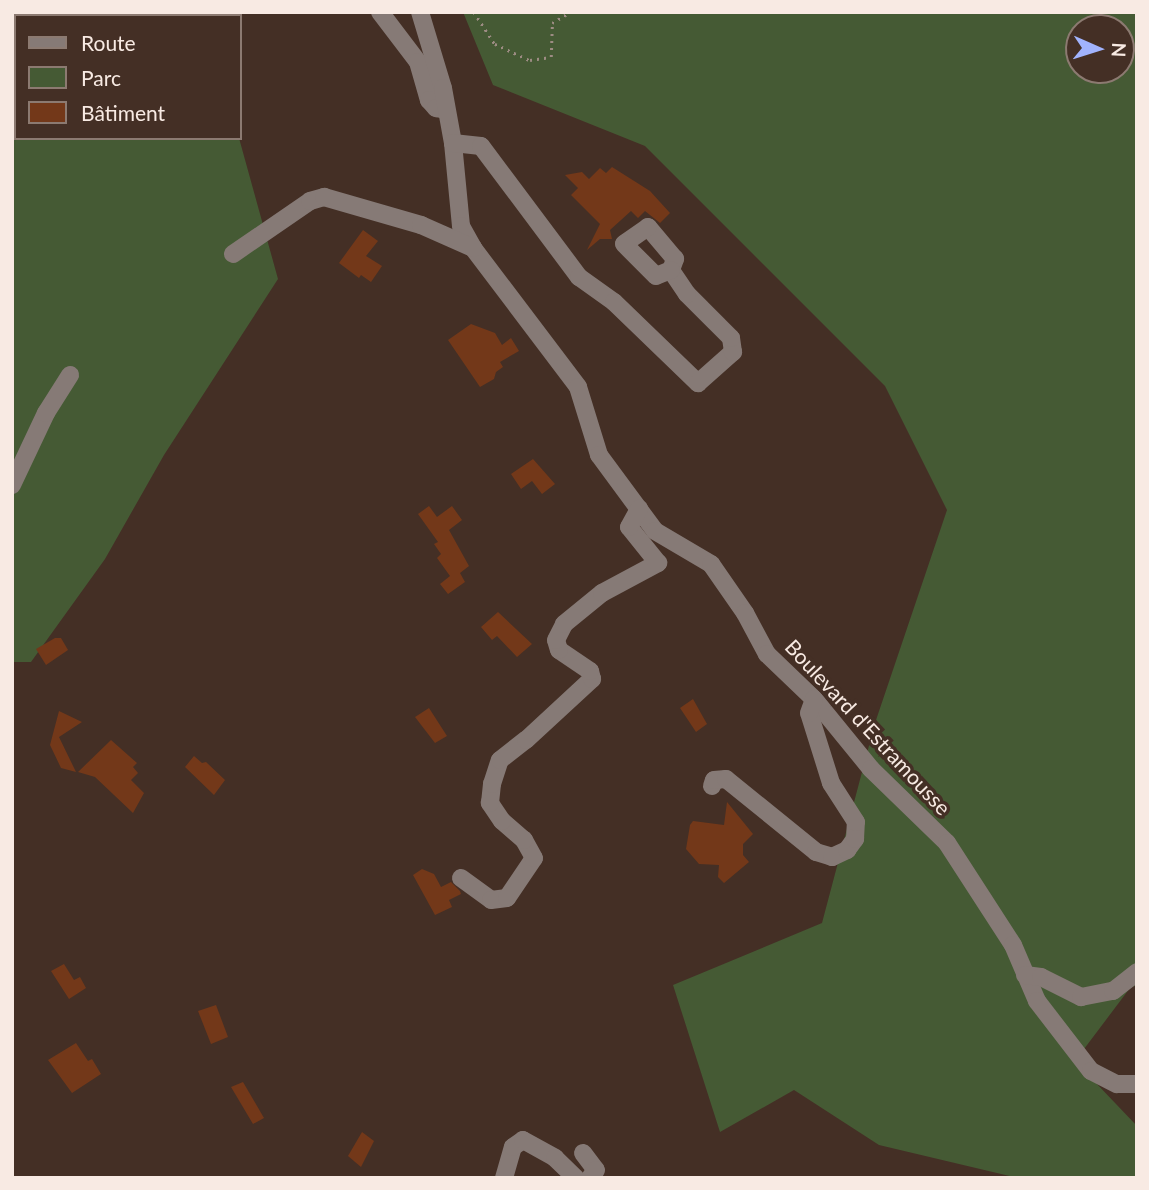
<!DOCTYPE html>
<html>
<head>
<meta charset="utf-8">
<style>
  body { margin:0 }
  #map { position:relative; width:1149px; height:1190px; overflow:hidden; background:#442f25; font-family:Lato,sans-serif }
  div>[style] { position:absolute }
  .green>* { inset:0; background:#455a34 }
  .building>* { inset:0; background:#733819 }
  .path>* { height:2.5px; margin-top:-1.25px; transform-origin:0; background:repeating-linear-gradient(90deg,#9d8c83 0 2px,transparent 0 7px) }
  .minor>* { height:18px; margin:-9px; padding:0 9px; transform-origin:9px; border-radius:9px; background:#867a76 }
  span { translate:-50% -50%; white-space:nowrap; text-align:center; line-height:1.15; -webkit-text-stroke:7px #442f25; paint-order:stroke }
  .street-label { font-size:21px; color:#f8eae3 }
  .frame { position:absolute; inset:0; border:14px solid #f8eae3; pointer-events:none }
  .legend { position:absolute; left:14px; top:14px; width:228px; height:126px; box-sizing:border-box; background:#442f25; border:2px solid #8c7a71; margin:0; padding:9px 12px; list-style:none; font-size:21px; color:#f8eae3 }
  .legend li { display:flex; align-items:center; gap:14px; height:35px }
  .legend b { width:35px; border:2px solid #8c7a71 }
  .north { position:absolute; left:1065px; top:14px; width:70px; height:70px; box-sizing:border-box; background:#442f25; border:2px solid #8c7a71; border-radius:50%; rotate:93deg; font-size:19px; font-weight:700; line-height:28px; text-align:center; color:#f8eae3 }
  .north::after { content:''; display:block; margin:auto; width:24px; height:32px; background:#a1b3fd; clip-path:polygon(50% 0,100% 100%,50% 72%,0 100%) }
</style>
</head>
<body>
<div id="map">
  <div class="green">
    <i style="clip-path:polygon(12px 12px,183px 12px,185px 16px,16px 16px,16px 138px,239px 138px,278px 279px,164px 455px,105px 559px,31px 662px,12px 662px)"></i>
    <i style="clip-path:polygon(evenodd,463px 12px,1137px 12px,1137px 985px,1130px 988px,1075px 1061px,1137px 1126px,1137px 1178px,1018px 1178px,879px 1145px,794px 1090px,720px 1132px,673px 985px,822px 923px,875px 723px,947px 510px,885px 386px,645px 146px,493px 85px,463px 12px,1079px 28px,1121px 28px,1121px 70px,1079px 70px,1079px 28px)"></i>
  </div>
  <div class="building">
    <i style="clip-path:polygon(612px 167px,650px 191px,670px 213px,660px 223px,645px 211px,638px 218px,631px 211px,610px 230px,612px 239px,600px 239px,587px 250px,600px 224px,571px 195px,578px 188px,565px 175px,582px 172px,589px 179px,600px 168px,606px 173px)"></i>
    <i style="clip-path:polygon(363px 230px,378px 241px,366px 256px,382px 266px,371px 282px,361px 275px,359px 278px,339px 263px)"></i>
    <i style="clip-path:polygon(471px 324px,495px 333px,502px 345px,511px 338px,519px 351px,500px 362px,503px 367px,496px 372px,494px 379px,480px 387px,448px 340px)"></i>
    <i style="clip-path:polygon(533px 459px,555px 484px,542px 494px,532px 481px,521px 489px,511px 474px)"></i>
    <i style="clip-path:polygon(429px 506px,437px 517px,452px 506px,462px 520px,449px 530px,469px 566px,460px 573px,465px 582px,448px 594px,440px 584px,450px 576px,437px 558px,441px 554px,434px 544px,438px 542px,418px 514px)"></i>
    <i style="clip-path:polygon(498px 612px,532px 644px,517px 657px,497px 636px,492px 640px,481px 627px)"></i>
    <i style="clip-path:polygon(55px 638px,61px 638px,68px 650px,46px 665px,36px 649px)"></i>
    <i style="clip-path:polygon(693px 699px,707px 724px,696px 732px,680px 708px)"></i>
    <i style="clip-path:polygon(429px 708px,447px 736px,435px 743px,415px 717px)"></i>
    <i style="clip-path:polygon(59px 711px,82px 722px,59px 737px,76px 772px,61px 768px,50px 745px)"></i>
    <i style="clip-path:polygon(111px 740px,137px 763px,133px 767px,138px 773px,131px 780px,144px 793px,133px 813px,95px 777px,78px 772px)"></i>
    <i style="clip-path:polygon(194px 756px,202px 763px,206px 762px,225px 780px,214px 795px,185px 767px)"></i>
    <i style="clip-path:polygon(727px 802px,753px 834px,743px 844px,743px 855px,749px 862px,724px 883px,718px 877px,719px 865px,699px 864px,686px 849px,690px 825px,693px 821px,724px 825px)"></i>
    <i style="clip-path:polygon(422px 869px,434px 874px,441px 887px,451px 882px,460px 891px,461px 894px,449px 900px,452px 907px,435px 915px,413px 875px)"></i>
    <i style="clip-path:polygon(64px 964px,74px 980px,80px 977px,86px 988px,69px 999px,51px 971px)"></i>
    <i style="clip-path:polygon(216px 1005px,228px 1037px,211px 1044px,198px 1011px)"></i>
    <i style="clip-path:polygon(76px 1043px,88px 1061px,92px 1059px,101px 1074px,72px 1093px,48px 1060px)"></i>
    <i style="clip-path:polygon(243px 1082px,264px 1118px,253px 1124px,231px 1087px)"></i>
    <i style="clip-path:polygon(362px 1132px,374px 1141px,361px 1167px,348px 1156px)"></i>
  </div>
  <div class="path">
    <i style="left:474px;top:12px;width:38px;rotate:57deg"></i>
    <i style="left:495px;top:44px;width:38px;rotate:25deg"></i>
    <i style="left:530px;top:60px;width:21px;rotate:-8deg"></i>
    <i style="left:551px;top:57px;width:34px;rotate:-88deg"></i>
    <i style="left:552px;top:23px;width:21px;rotate:-31deg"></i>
  </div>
  <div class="minor">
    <i style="left:380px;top:12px;width:63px;rotate:52.8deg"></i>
    <i style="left:418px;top:62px;width:40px;rotate:74deg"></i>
    <i style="left:429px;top:100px;width:11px;rotate:49deg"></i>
    <i style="left:436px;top:108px;width:10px;rotate:11deg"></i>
    <i style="left:420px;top:12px;width:79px;rotate:73.2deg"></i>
    <i style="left:443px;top:88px;width:56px;rotate:79.7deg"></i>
    <i style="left:453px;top:143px;width:83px;rotate:84.5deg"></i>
    <i style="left:461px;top:226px;width:25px;rotate:61deg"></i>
    <i style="left:473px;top:248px;width:174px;rotate:52.9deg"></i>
    <i style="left:578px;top:387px;width:71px;rotate:72.8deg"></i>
    <i style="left:599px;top:455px;width:94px;rotate:53.6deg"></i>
    <i style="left:655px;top:531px;width:65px;rotate:30.5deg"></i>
    <i style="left:711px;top:564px;width:60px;rotate:55.2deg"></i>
    <i style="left:745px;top:613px;width:47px;rotate:61.8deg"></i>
    <i style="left:767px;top:654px;width:65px;rotate:43.8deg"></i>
    <i style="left:814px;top:699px;width:90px;rotate:50.8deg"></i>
    <i style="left:871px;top:769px;width:106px;rotate:44.2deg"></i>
    <i style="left:947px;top:843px;width:121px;rotate:57.1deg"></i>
    <i style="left:1013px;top:945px;width:61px;rotate:66.8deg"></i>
    <i style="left:1037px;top:1001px;width:88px;rotate:52.4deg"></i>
    <i style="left:1091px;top:1071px;width:29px;rotate:27deg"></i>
    <i style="left:1117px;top:1084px;width:20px"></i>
    <i style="left:453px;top:143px;width:28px;rotate:6deg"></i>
    <i style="left:481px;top:146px;width:164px;rotate:53.2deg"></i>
    <i style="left:579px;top:277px;width:43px;rotate:35.5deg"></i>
    <i style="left:614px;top:302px;width:117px;rotate:44deg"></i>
    <i style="left:698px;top:383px;width:47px;rotate:-41.5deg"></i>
    <i style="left:733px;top:352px;width:14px;rotate:-98deg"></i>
    <i style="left:731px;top:338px;width:62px;rotate:-135deg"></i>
    <i style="left:687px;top:294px;width:29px;rotate:-124deg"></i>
    <i style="left:671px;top:270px;width:12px;rotate:-70deg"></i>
    <i style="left:675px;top:259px;width:42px;rotate:-130.2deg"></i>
    <i style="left:648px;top:227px;width:29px;rotate:145deg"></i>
    <i style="left:624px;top:244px;width:45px;rotate:45deg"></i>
    <i style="left:656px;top:276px;width:16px;rotate:-22deg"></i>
    <i style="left:233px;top:254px;width:93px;rotate:-34.5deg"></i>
    <i style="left:310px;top:201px;width:15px;rotate:-16deg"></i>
    <i style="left:324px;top:197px;width:101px;rotate:16.1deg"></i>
    <i style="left:421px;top:225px;width:57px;rotate:23.9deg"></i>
    <i style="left:12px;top:485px;width:80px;rotate:-64.7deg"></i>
    <i style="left:46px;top:413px;width:45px;rotate:-57.7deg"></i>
    <i style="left:712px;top:786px;width:6px;rotate:-72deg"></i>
    <i style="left:714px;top:780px;width:12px;rotate:-5deg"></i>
    <i style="left:726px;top:779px;width:116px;rotate:39deg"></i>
    <i style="left:816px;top:852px;width:17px;rotate:17deg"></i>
    <i style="left:832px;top:857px;width:17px;rotate:-25deg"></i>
    <i style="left:847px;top:850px;width:14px;rotate:-54deg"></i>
    <i style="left:855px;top:839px;width:17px;rotate:-87deg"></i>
    <i style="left:856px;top:822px;width:46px;rotate:-122.7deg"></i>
    <i style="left:831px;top:783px;width:73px;rotate:-107.4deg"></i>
    <i style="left:809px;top:713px;width:15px;rotate:-70deg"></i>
    <i style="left:461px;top:878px;width:37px;rotate:36deg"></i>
    <i style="left:491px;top:900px;width:16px;rotate:-7deg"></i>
    <i style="left:507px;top:898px;width:48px;rotate:-56deg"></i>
    <i style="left:534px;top:858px;width:21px;rotate:-119deg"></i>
    <i style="left:524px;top:840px;width:29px;rotate:-139deg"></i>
    <i style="left:502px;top:821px;width:22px;rotate:-124deg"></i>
    <i style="left:490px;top:803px;width:19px;rotate:-84deg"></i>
    <i style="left:492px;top:784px;width:25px;rotate:-72deg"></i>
    <i style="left:500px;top:760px;width:33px;rotate:-38deg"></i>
    <i style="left:526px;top:740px;width:90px;rotate:-42.7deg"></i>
    <i style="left:592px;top:679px;width:8px;rotate:-104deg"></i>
    <i style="left:590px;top:671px;width:37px;rotate:-146deg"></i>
    <i style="left:559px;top:650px;width:10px;rotate:-107deg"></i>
    <i style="left:556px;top:640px;width:18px;rotate:-63deg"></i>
    <i style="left:564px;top:624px;width:49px;rotate:-39.2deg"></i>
    <i style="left:602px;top:593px;width:64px;rotate:-28.2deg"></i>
    <i style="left:658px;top:563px;width:46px;rotate:-128.9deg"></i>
    <i style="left:629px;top:527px;width:21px;rotate:-61deg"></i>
    <i style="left:1025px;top:975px;width:16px;rotate:7deg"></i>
    <i style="left:1041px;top:977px;width:45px;rotate:26.6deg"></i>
    <i style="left:1081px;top:997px;width:33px;rotate:-11deg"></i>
    <i style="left:1113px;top:991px;width:31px;rotate:-38deg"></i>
    <i style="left:583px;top:1153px;width:21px;rotate:53deg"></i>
    <i style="left:596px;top:1170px;width:10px;rotate:127deg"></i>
    <i style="left:504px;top:1178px;width:32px;rotate:-74deg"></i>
    <i style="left:513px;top:1147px;width:12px;rotate:-35deg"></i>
    <i style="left:523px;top:1140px;width:37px;rotate:29deg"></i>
    <i style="left:555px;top:1158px;width:29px;rotate:44deg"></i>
  </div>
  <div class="street-label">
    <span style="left:868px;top:727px;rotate:47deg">Boulevard d'Estramousse</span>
  </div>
  <div class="frame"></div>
  <ul class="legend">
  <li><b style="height:9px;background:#867a76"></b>Route</li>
  <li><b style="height:19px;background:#455a34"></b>Parc</li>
  <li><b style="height:19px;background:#733819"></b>Bâtiment</li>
  </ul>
  <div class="north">N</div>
</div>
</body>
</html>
